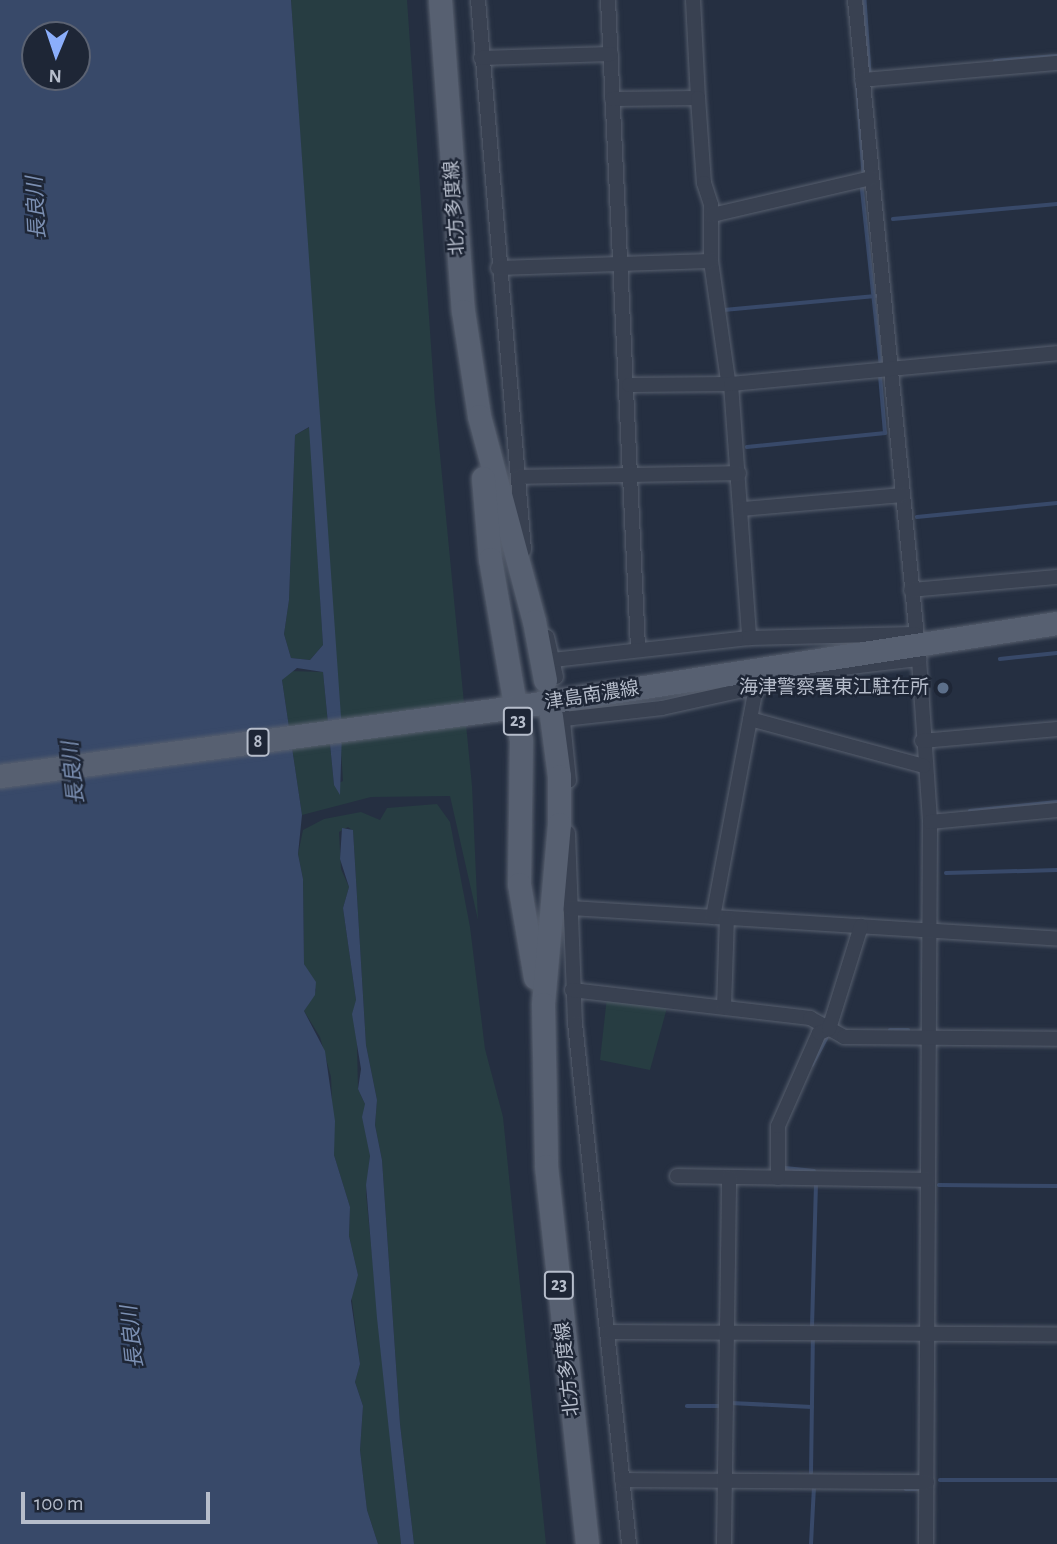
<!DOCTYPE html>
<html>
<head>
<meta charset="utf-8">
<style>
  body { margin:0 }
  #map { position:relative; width:1057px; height:1544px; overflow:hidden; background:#252f41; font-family:"Alegreya Sans","Noto Sans JP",sans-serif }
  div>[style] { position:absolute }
  .green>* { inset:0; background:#273d42 }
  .water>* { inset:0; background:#384969 }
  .stream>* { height:3.5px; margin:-1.75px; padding:0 1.75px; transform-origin:1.75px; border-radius:1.75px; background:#384969 }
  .roads { filter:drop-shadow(0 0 2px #575f6e) drop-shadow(0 0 2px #575f6e) }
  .minor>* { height:14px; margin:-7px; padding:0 7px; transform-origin:7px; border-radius:7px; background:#394151 }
  .primary>* { height:23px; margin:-11.5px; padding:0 11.5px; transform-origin:11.5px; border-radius:11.5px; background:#576071 }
  .dots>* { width:19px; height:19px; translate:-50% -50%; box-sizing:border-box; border:4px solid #1e2636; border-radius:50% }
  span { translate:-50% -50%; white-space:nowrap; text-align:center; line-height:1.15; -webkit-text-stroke:5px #1e2636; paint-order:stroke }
  .shield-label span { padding:2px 5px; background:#1e2636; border:2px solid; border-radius:5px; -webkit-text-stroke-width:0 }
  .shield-label { font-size:18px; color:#b6bdcb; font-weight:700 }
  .street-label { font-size:19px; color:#b6bdcb }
  .poi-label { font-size:19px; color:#b6bdcb }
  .right { translate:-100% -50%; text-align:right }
  .water-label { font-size:21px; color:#7c90b3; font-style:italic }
  .north { position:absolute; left:21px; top:21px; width:70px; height:70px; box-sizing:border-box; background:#1e2636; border:2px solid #5b6272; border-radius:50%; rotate:182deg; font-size:19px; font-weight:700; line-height:28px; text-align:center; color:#b6bdcb }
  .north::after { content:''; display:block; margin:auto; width:24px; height:32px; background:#8baefb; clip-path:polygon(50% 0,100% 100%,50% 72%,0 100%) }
  .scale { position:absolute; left:21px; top:1492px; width:189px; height:32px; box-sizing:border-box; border:4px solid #b6bdcb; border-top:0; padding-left:9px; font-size:21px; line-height:24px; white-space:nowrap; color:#b6bdcb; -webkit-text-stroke:5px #1e2636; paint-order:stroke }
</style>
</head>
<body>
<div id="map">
  <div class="green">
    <i style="clip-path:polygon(291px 0,407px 0,435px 403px,472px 786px,478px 920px,450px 796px,371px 797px,302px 815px,282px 680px,290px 671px,323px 672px,334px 785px,343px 781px)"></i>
    <i style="clip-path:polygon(310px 427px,323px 645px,310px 660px,291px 658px,284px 634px,289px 600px,295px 435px)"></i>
    <i style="clip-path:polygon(437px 804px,450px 822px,470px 927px,485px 1049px,503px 1117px,546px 1544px,414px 1544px,400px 1424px,382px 1160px,375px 1125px,377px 1100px,366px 1045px,353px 831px,348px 827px,339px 832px,341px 869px,349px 887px,343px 908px,356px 1000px,358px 1089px,365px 1104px,370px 1156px,366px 1194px,401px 1544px,378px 1544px,367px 1510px,360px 1450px,363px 1406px,355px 1382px,360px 1364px,351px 1293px,358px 1275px,349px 1236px,350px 1207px,334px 1155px,331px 1077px,320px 1037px,304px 1011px,316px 990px,304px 964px,303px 879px,298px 854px,303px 830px,324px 819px,361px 812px,380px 820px,387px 808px)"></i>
    <i style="clip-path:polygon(607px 997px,668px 1004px,650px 1070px,600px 1060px)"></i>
  </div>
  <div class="water">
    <i style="clip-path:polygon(evenodd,0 0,291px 0,342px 731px,340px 795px,334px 785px,323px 672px,297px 668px,282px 680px,302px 815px,298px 854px,303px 879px,304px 964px,316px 982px,315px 995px,304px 1011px,325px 1051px,335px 1121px,334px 1155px,350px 1207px,349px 1236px,358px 1275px,351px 1301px,360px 1364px,355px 1382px,363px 1406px,360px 1450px,367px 1510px,378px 1544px,0 1544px,0 0,35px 35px,77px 35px,77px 77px,35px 77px,35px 35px,0 0,309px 427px,323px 645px,310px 660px,291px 658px,284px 634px,289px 600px,295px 435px,309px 427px)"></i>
    <i style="clip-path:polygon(342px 828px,353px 830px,366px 1045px,377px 1100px,375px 1125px,382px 1160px,400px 1424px,414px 1544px,401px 1544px,377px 1318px,366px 1185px,370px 1156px,362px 1117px,365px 1104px,358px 1089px,361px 1069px,352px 1014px,356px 1000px,343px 908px,349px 887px,340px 859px)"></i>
  </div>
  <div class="stream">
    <i style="left:865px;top:0;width:73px;rotate:86.1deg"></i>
    <i style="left:995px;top:61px;width:62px;rotate:-4.6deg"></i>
    <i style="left:857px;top:74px;width:99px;rotate:86deg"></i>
    <i style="left:862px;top:185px;width:178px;rotate:83.9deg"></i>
    <i style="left:893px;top:219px;width:165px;rotate:-5.2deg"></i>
    <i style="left:724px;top:310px;width:152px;rotate:-5.3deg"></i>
    <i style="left:747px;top:447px;width:139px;rotate:-5.8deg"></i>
    <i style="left:885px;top:433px;width:57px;rotate:-95deg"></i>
    <i style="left:917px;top:517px;width:141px;rotate:-5.7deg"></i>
    <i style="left:1000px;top:659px;width:57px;rotate:-6deg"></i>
    <i style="left:970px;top:811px;width:87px;rotate:-5.9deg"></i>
    <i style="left:946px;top:873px;width:111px;rotate:-1.5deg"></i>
    <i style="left:890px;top:1030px;width:18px"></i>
    <i style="left:812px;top:1065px;width:30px;rotate:-62deg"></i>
    <i style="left:785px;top:1168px;width:29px;rotate:6deg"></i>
    <i style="left:939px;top:1185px;width:118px;rotate:0.5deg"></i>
    <i style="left:812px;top:1327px;width:143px;rotate:-88.4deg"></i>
    <i style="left:731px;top:1403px;width:81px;rotate:2.8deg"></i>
    <i style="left:687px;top:1406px;width:34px"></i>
    <i style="left:811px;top:1473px;width:135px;rotate:-89.2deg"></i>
    <i style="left:940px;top:1480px;width:117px"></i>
    <i style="left:906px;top:1489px;width:12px"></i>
    <i style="left:811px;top:1544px;width:57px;rotate:-87deg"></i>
  </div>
  <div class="roads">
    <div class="minor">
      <i style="left:478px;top:0;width:552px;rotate:85.22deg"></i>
      <i style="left:608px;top:0;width:649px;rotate:87.35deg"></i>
      <i style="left:693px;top:0;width:98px;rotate:87.1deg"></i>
      <i style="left:855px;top:0;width:662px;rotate:84.45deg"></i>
      <i style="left:919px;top:659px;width:163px;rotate:86.1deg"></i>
      <i style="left:930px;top:822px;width:722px;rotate:90.32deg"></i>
      <i style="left:481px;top:58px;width:130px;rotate:-1.8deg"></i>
      <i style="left:862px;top:80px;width:196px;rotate:-5deg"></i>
      <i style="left:612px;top:99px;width:86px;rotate:-0.7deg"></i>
      <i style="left:698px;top:98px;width:85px;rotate:86deg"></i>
      <i style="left:704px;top:183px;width:23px;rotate:72deg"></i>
      <i style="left:711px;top:205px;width:56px;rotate:90deg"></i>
      <i style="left:711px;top:261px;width:121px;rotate:81.9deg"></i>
      <i style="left:712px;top:215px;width:163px;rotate:-13.1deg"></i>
      <i style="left:498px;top:268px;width:213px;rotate:-1.9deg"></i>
      <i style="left:731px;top:384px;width:255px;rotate:85.9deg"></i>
      <i style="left:629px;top:385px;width:102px;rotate:-0.6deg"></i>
      <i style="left:731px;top:384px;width:327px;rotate:-5.4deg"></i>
      <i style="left:519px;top:477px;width:220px;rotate:-1deg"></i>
      <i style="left:742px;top:509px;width:160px;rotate:-5deg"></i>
      <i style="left:911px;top:590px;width:147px;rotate:-5.1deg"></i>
      <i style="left:547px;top:637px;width:41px;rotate:77.3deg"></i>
      <i style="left:553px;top:660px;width:197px;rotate:-6.4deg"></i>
      <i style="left:749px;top:638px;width:166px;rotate:-1.4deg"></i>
      <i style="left:561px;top:702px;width:79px;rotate:84.2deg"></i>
      <i style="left:564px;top:719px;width:99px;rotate:-6.4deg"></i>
      <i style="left:662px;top:708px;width:184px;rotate:-12.5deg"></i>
      <i style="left:842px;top:668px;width:78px;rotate:-6.7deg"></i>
      <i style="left:750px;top:719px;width:180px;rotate:15.1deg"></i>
      <i style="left:922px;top:741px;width:136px;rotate:-5.1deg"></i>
      <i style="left:930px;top:822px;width:128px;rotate:-5.4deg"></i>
      <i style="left:568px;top:833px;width:190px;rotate:87.9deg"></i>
      <i style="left:575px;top:1023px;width:524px;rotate:84.08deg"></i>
      <i style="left:570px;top:908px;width:488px;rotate:3.6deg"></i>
      <i style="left:713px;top:917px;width:234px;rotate:-79.4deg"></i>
      <i style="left:572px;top:990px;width:240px;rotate:6.7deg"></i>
      <i style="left:810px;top:1018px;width:39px;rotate:29deg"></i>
      <i style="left:844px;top:1037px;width:213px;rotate:0.5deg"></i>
      <i style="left:724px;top:1007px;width:89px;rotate:-88.1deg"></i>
      <i style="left:677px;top:1176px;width:251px;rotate:0.9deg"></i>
      <i style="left:778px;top:1178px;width:52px;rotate:-90deg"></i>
      <i style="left:778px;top:1126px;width:102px;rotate:-66.2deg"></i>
      <i style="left:819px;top:1033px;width:11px;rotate:-22deg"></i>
      <i style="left:829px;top:1029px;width:108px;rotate:-72.7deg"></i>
      <i style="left:608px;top:1332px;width:449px;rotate:0.3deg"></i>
      <i style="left:622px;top:1480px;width:305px;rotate:0.4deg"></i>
      <i style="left:724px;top:1544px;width:367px;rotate:-89.2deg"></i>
    </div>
    <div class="primary">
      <i style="left:440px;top:0;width:312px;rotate:85.8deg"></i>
      <i style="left:463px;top:311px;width:106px;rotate:81.3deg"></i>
      <i style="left:479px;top:416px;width:212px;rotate:75deg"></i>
      <i style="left:534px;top:621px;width:60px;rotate:79.4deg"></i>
      <i style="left:483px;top:478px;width:81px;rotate:85.1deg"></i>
      <i style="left:490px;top:559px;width:184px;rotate:80.3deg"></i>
      <i style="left:521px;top:740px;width:144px;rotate:90.8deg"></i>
      <i style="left:519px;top:884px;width:95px;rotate:80.3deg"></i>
      <i style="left:551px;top:716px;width:61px;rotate:82.4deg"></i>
      <i style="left:559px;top:776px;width:48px;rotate:90deg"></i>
      <i style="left:559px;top:824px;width:181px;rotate:95.1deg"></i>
      <i style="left:543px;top:1004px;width:162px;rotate:88.9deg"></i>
      <i style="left:546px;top:1166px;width:380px;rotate:83.8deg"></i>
      <i style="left:0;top:776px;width:520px;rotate:-7.63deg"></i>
      <i style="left:515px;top:707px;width:548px;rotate:-8.81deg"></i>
    </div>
  </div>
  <div class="dots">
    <i style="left:943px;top:688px;background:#5c6f8a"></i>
  </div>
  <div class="shield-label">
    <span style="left:518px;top:721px">23</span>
    <span style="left:258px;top:742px">8</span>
    <span style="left:559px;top:1285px">23</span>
  </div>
  <div class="street-label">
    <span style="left:455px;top:208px;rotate:-94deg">北方多度線</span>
    <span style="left:592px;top:696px;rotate:-9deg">津島南濃線</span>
    <span style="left:568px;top:1369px;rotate:-96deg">北方多度線</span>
  </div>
  <div class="poi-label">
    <span class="right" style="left:929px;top:688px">海津警察署東江駐在所</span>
  </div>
  <div class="water-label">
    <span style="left:37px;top:208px;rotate:-93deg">長良川</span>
    <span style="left:74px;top:773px;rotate:-96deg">長良川</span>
    <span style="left:133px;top:1337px;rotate:-96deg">長良川</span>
  </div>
  <div class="north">N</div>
  <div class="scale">100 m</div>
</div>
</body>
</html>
